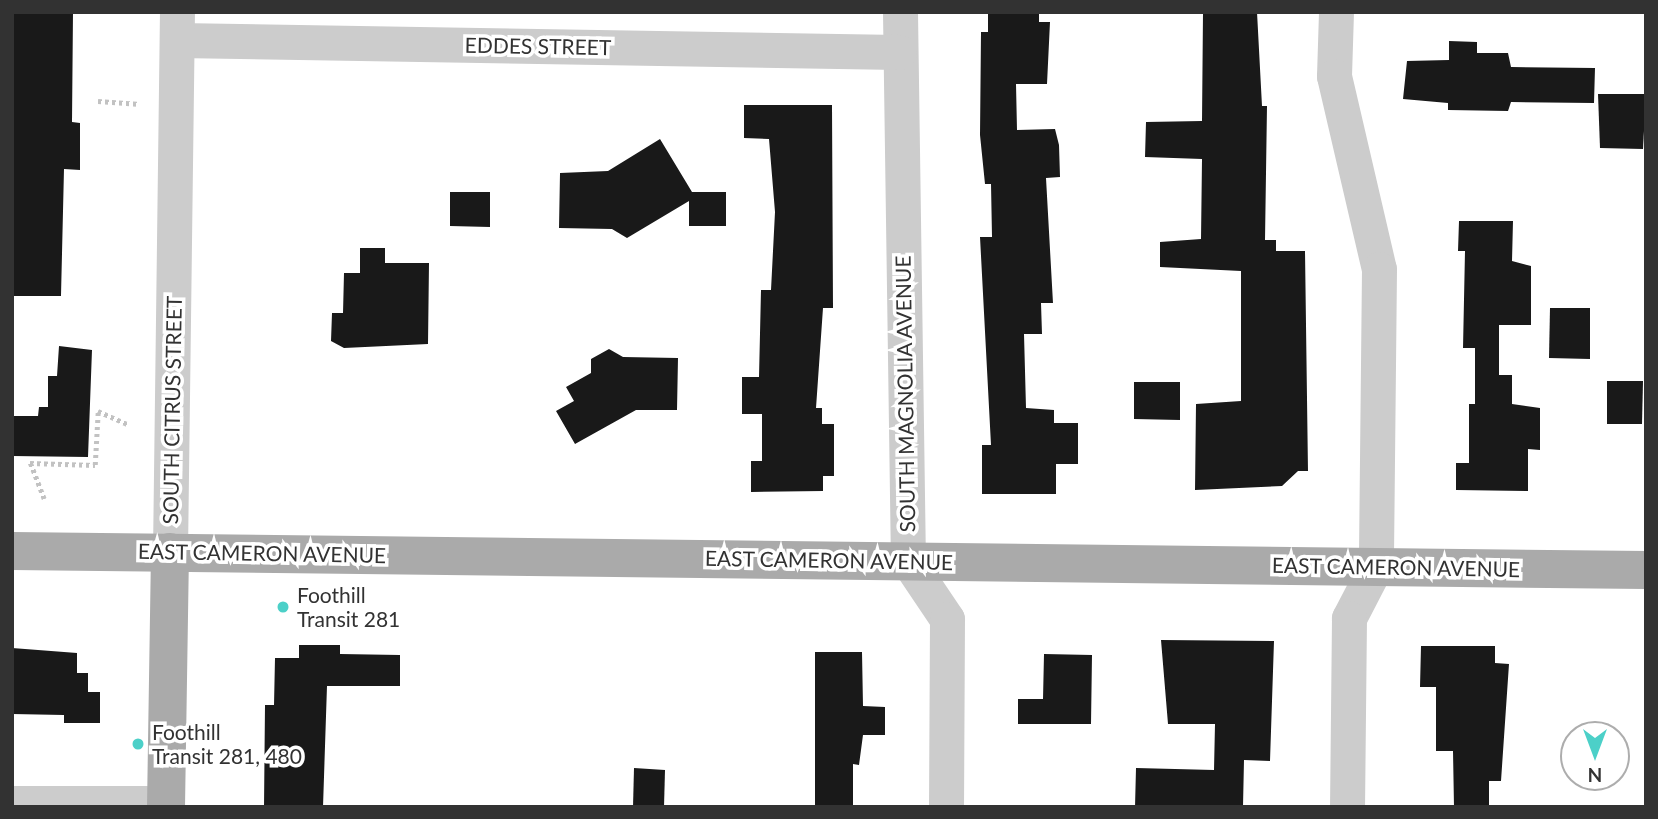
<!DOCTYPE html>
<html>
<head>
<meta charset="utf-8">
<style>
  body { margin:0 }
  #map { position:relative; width:1658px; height:819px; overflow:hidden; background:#fff; font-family:Lato,sans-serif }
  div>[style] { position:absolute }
  .building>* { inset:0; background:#191919 }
  .path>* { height:4.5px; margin-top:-2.25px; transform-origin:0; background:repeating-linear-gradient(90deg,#c2c2c2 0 3.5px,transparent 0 7px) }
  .minor>* { height:35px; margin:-17.5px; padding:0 17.5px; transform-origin:17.5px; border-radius:17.5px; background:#ccc }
  .major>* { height:38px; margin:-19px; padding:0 19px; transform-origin:19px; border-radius:19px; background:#aaa }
  .dots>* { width:19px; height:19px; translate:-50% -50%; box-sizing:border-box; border:4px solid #fff; border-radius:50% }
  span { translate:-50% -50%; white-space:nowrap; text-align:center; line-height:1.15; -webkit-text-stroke:7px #fff; paint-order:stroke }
  .street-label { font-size:21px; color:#323232 }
  .poi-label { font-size:21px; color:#323232 }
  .left { translate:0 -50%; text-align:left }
  .frame { position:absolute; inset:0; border:14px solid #323232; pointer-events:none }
  .north { position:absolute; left:1560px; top:721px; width:70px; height:70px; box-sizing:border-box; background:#fff; border:2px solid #adadad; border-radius:50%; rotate:180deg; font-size:19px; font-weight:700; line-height:28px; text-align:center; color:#323232 }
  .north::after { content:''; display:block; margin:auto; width:24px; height:32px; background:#4cd0c8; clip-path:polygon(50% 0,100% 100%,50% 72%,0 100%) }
</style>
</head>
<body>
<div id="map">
  <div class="building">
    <i style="clip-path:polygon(12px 12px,73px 12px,72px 122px,80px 123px,80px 170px,64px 169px,61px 296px,12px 296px)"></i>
    <i style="clip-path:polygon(988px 12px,1039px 12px,1039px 22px,1050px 22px,1047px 84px,1016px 84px,1017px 130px,1055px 129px,1059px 145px,1060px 177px,1046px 178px,1053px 303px,1041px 303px,1042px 334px,1024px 334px,1026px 408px,1054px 410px,1054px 423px,1078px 423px,1078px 464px,1056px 464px,1056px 494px,982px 494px,982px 445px,991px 445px,980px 237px,992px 237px,991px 184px,985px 184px,980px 135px,981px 32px,988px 32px)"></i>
    <i style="clip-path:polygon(1203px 12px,1257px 12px,1262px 106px,1267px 106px,1265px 240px,1276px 240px,1276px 251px,1305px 251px,1308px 471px,1298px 471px,1282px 486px,1195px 490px,1196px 404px,1241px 401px,1241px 271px,1160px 267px,1160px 242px,1201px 239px,1202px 159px,1145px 157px,1146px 122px,1202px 121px)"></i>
    <i style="clip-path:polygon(1449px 41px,1477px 42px,1477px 53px,1508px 53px,1511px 67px,1595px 68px,1594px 103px,1511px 102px,1508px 111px,1448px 110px,1448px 103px,1403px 99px,1407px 61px,1449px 60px)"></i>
    <i style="clip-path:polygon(1598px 94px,1646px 94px,1643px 149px,1600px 148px)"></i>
    <i style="clip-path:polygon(744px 105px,832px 105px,833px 308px,823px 308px,816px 408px,822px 408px,822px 424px,834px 424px,834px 476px,823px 476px,823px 491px,751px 492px,751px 461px,762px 461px,762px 414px,742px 414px,742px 377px,759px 377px,761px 290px,771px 290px,775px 212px,769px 139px,744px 138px)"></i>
    <i style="clip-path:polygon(660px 139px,692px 192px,726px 192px,726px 226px,689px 226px,689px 201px,627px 238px,612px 229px,559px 228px,560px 173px,608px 171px)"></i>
    <i style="clip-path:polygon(450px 192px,490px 192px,490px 227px,450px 226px)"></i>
    <i style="clip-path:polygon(1459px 221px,1513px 221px,1512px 261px,1531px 266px,1531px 325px,1499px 325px,1499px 375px,1512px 375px,1512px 404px,1540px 408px,1540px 450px,1528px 449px,1528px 491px,1456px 490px,1456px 463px,1469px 463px,1469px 404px,1475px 404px,1475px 348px,1463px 348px,1465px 251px,1458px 251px)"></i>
    <i style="clip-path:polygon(360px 248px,385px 248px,385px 263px,429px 263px,428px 344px,344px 348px,331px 341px,332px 313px,343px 313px,344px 273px,360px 273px)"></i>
    <i style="clip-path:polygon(1550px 308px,1590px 308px,1590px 359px,1549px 358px)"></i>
    <i style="clip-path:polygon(59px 346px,92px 350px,88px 457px,12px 456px,12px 416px,38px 416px,39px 407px,48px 407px,48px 376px,57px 376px)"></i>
    <i style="clip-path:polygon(609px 349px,623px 357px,678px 358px,677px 410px,636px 410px,575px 444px,556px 411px,574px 401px,566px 387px,591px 373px,591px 359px)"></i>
    <i style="clip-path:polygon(1607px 381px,1643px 381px,1642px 424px,1607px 424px)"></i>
    <i style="clip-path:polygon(1134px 382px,1180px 382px,1180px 420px,1134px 419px)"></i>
    <i style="clip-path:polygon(1161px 640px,1274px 641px,1270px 761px,1244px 760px,1243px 807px,1135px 807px,1136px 768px,1214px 770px,1215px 724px,1168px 724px)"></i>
    <i style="clip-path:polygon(299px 645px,340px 645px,340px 654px,400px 655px,400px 686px,327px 686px,323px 807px,264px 807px,265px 705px,274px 705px,275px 658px,299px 658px)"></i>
    <i style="clip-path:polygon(1421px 646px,1495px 646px,1495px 663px,1509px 664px,1501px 781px,1489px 781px,1489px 807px,1454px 807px,1453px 751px,1436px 751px,1436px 687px,1420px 687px)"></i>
    <i style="clip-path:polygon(12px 648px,77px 653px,77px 673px,88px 673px,88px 692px,100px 692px,100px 723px,64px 723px,64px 715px,12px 714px)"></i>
    <i style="clip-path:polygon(815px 652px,862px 652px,863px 706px,885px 707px,885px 735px,863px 735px,859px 765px,853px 764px,853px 807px,815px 807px)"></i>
    <i style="clip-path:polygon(1044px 654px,1092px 655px,1091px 724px,1018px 724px,1018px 699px,1043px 699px)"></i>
    <i style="clip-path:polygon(634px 768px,665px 770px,664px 807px,633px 807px)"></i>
  </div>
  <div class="path">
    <i style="left:98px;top:101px;width:39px;rotate:4deg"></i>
    <i style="left:44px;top:499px;width:39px;rotate:-111deg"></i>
    <i style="left:30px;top:463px;width:65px;rotate:1.8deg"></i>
    <i style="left:95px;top:465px;width:54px;rotate:-86.8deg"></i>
    <i style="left:98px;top:411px;width:32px;rotate:24deg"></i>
  </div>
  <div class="minor">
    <i style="left:900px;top:12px;width:549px;rotate:89.17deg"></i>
    <i style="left:908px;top:561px;width:70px;rotate:56.1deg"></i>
    <i style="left:947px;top:619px;width:188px;rotate:90.3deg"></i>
    <i style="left:1336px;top:12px;width:64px;rotate:91.8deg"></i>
    <i style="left:1334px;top:76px;width:198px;rotate:76.9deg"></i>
    <i style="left:1379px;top:269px;width:297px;rotate:90.6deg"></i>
    <i style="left:1376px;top:566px;width:59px;rotate:117.4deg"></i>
    <i style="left:1349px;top:618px;width:189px;rotate:90.6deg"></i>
    <i style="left:177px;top:40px;width:722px;rotate:0.95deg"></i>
    <i style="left:170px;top:552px;width:540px;rotate:-89.26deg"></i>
    <i style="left:12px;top:803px;width:154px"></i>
  </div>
  <div class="major">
    <i style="left:12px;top:551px;width:1634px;rotate:0.67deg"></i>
    <i style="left:166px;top:807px;width:255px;rotate:-89.1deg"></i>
  </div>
  <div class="dots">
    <i style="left:283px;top:607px;background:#4cd0c8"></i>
    <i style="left:138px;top:744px;background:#4cd0c8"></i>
  </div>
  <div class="street-label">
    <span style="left:538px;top:46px;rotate:1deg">EDDES STREET</span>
    <span style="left:905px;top:394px;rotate:-91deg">SOUTH MAGNOLIA AVENUE</span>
    <span style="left:172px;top:410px;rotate:-89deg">SOUTH CITRUS STREET</span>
    <span style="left:262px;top:553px;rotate:1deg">EAST CAMERON AVENUE</span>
    <span style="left:829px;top:560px;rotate:1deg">EAST CAMERON AVENUE</span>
    <span style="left:1396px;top:567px;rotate:1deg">EAST CAMERON AVENUE</span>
  </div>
  <div class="poi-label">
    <span class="left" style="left:297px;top:607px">Foothill<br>Transit 281</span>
    <span class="left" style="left:152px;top:744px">Foothill<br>Transit 281, 480</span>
  </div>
  <div class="frame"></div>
  <div class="north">N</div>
</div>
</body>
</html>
